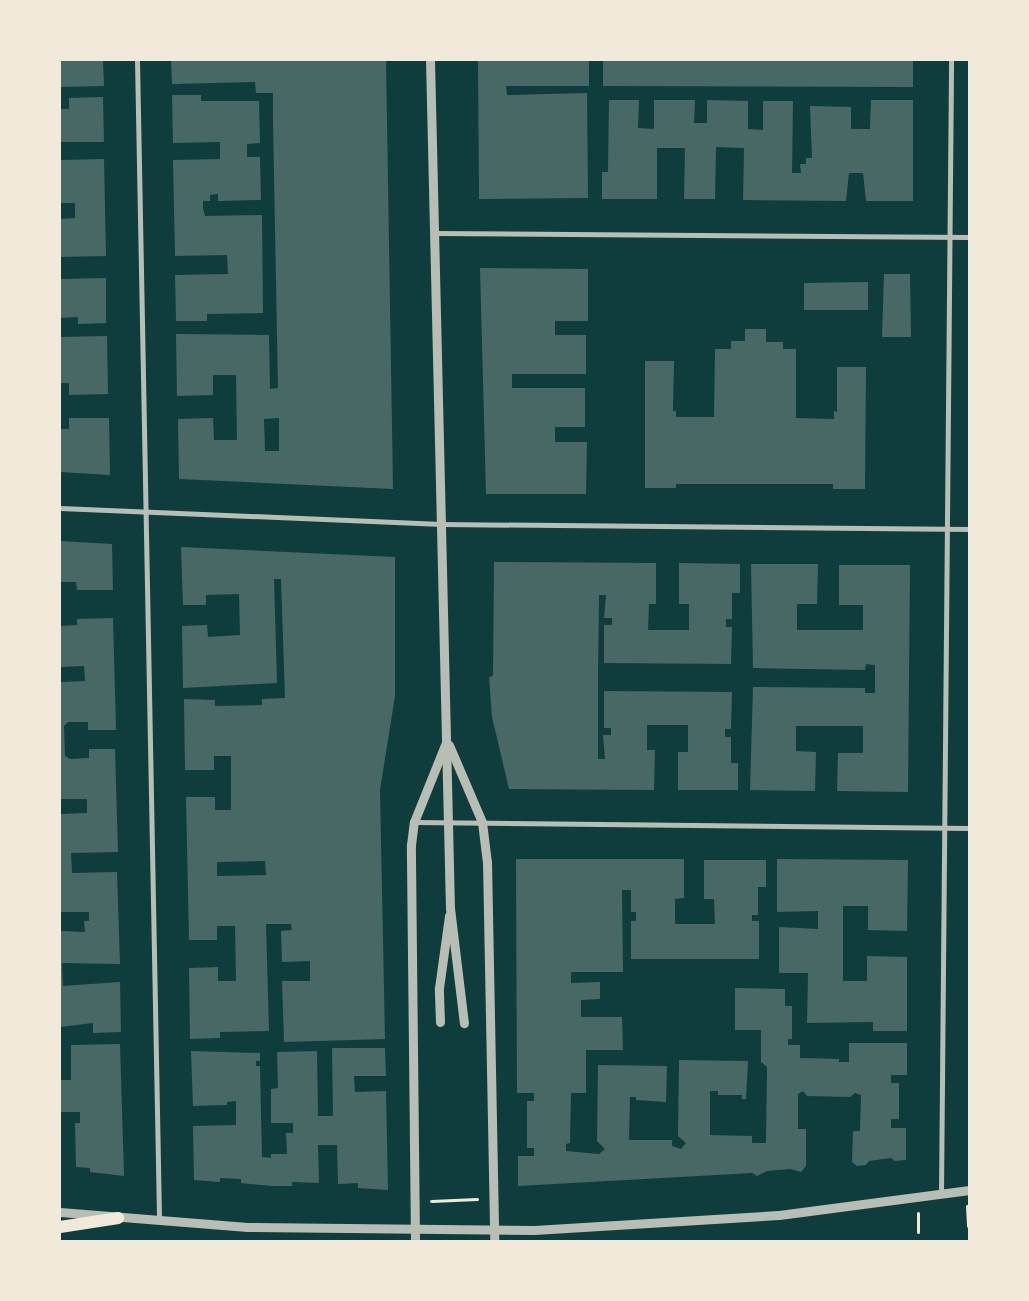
<!DOCTYPE html>
<html>
<head>
<meta charset="utf-8">
<style>
  body { margin:0 }
  #map { position:relative; width:1029px; height:1301px; overflow:hidden; background:#0f3d3e; font-family:"Asap Condensed",sans-serif }
  div>[style] { position:absolute }
  .building>* { inset:0; background:#486865 }
  .path>* { height:3px; margin:-1.5px; padding:0 1.5px; transform-origin:1.5px; border-radius:1.5px; background:#f1e9da }
  .minor>* { height:5px; margin:-2.5px; padding:0 2.5px; transform-origin:2.5px; border-radius:2.5px; background:#b8beb3 }
  .tertiary>* { height:9px; margin:-4.5px; padding:0 4.5px; transform-origin:4.5px; border-radius:4.5px; background:#b8beb3 }
  .primary>* { height:12px; margin:-6px; padding:0 6px; transform-origin:6px; border-radius:6px; background:#f1e9da }
  span { translate:-50% -50%; white-space:nowrap; text-align:center; line-height:1.15; -webkit-text-stroke:4px #f1e9da; paint-order:stroke }
  .frame { position:absolute; inset:0; border:61px solid #f1e9da; pointer-events:none }
</style>
</head>
<body>
<div id="map">
  <div class="building">
    <i style="clip-path:polygon(60px 60px,103px 60px,104px 86px,60px 87px)"></i>
    <i style="clip-path:polygon(evenodd,171px 60px,386px 60px,393px 489px,179px 479px,178px 419px,213px 418px,214px 440px,237px 440px,236px 375px,213px 375px,213px 395px,177px 396px,176px 334px,269px 335px,270px 389px,278px 388px,273px 121px,273px 93px,256px 93px,255px 82px,172px 84px,171px 60px,279px 418px,279px 451px,265px 451px,264px 419px,279px 418px)"></i>
    <i style="clip-path:polygon(478px 60px,589px 60px,589px 86px,506px 86px,507px 95px,587px 93px,588px 198px,479px 199px)"></i>
    <i style="clip-path:polygon(603px 60px,913px 60px,913px 87px,603px 86px)"></i>
    <i style="clip-path:polygon(172px 95px,201px 95px,201px 101px,259px 101px,260px 143px,247px 144px,247px 157px,260px 157px,261px 200px,218px 201px,218px 194px,210px 195px,210px 201px,203px 201px,203px 209px,205px 216px,262px 215px,263px 313px,207px 314px,207px 321px,176px 321px,175px 275px,228px 274px,227px 255px,175px 256px,173px 160px,220px 159px,220px 142px,173px 143px)"></i>
    <i style="clip-path:polygon(103px 97px,104px 142px,60px 142px,60px 109px,69px 109px,69px 98px)"></i>
    <i style="clip-path:polygon(609px 100px,639px 100px,638px 128px,654px 129px,654px 100px,695px 100px,694px 123px,707px 123px,707px 100px,748px 101px,748px 129px,763px 130px,763px 101px,793px 101px,792px 173px,801px 173px,800px 164px,806px 164px,806px 158px,812px 158px,810px 106px,851px 107px,851px 129px,870px 129px,871px 100px,913px 100px,913px 201px,866px 201px,863px 173px,849px 173px,846px 201px,743px 200px,744px 148px,716px 147px,715px 199px,684px 199px,685px 148px,657px 148px,657px 199px,602px 199px,602px 172px,608px 172px)"></i>
    <i style="clip-path:polygon(104px 159px,106px 256px,60px 257px,60px 219px,75px 218px,75px 203px,60px 203px,60px 160px)"></i>
    <i style="clip-path:polygon(480px 268px,588px 269px,588px 321px,555px 321px,555px 335px,586px 335px,586px 374px,512px 374px,512px 388px,585px 388px,585px 427px,555px 427px,555px 442px,587px 442px,586px 494px,486px 494px)"></i>
    <i style="clip-path:polygon(884px 274px,910px 274px,911px 337px,882px 337px)"></i>
    <i style="clip-path:polygon(106px 278px,106px 323px,78px 324px,78px 317px,60px 318px,60px 279px)"></i>
    <i style="clip-path:polygon(868px 282px,868px 310px,804px 310px,804px 283px)"></i>
    <i style="clip-path:polygon(745px 329px,766px 329px,766px 342px,783px 342px,783px 349px,796px 349px,796px 418px,834px 419px,834px 411px,837px 412px,837px 367px,866px 367px,865px 489px,833px 489px,833px 484px,676px 484px,676px 488px,645px 488px,645px 361px,674px 361px,673px 411px,676px 411px,676px 417px,714px 417px,715px 349px,731px 349px,731px 341px,745px 341px)"></i>
    <i style="clip-path:polygon(107px 336px,108px 394px,69px 395px,69px 383px,60px 383px,60px 337px)"></i>
    <i style="clip-path:polygon(69px 418px,109px 418px,110px 475px,60px 472px,60px 429px,69px 429px)"></i>
    <i style="clip-path:polygon(60px 541px,112px 544px,113px 590px,77px 590px,76px 582px,60px 582px)"></i>
    <i style="clip-path:polygon(evenodd,181px 547px,395px 557px,395px 696px,380px 790px,385px 1039px,284px 1042px,282px 981px,310px 981px,310px 961px,282px 962px,281px 931px,292px 930px,291px 924px,266px 924px,269px 1031px,220px 1032px,220px 1038px,190px 1039px,189px 968px,218px 967px,218px 981px,236px 981px,235px 926px,217px 926px,217px 940px,189px 940px,186px 797px,215px 797px,215px 810px,231px 810px,231px 756px,214px 756px,214px 770px,185px 770px,184px 699px,215px 700px,215px 706px,262px 705px,262px 699px,285px 698px,281px 579px,274px 579px,277px 683px,183px 688px,182px 626px,207px 625px,208px 637px,240px 635px,239px 594px,206px 595px,206px 605px,183px 605px,181px 547px,265px 861px,266px 875px,217px 876px,217px 862px,265px 861px)"></i>
    <i style="clip-path:polygon(494px 562px,656px 563px,656px 604px,649px 604px,648px 630px,689px 630px,689px 604px,679px 604px,679px 563px,740px 564px,740px 593px,732px 593px,732px 619px,726px 619px,726px 627px,732px 627px,731px 664px,604px 663px,604px 625px,612px 625px,612px 618px,604px 618px,606px 595px,599px 595px,598px 677px,598px 759px,605px 759px,603px 735px,611px 735px,611px 728px,604px 728px,604px 691px,732px 692px,731px 729px,725px 729px,725px 737px,731px 737px,731px 763px,738px 763px,738px 790px,678px 790px,678px 752px,688px 752px,688px 725px,647px 725px,647px 750px,655px 750px,654px 790px,509px 789px,492px 717px,489px 677px,493px 676px)"></i>
    <i style="clip-path:polygon(751px 564px,818px 564px,817px 604px,797px 604px,797px 630px,863px 630px,863px 605px,839px 605px,839px 565px,910px 565px,908px 792px,837px 791px,838px 753px,863px 753px,863px 726px,796px 726px,796px 751px,816px 752px,815px 791px,750px 790px,753px 687px,865px 688px,865px 693px,875px 693px,875px 665px,866px 664px,865px 670px,753px 668px)"></i>
    <i style="clip-path:polygon(113px 618px,116px 730px,88px 730px,88px 722px,68px 722px,64px 726px,65px 756px,70px 759px,89px 758px,89px 749px,115px 749px,118px 852px,71px 853px,72px 873px,117px 872px,120px 964px,62px 963px,63px 986px,120px 982px,121px 1032px,93px 1033px,93px 1023px,60px 1027px,60px 931px,85px 932px,84px 921px,89px 921px,89px 912px,60px 912px,60px 814px,87px 813px,87px 799px,60px 799px,60px 682px,85px 681px,84px 666px,60px 667px,60px 626px,77px 625px,77px 619px)"></i>
    <i style="clip-path:polygon(516px 859px,684px 859px,684px 898px,675px 899px,675px 924px,715px 924px,714px 899px,704px 899px,704px 860px,766px 860px,766px 887px,758px 887px,758px 915px,752px 915px,752px 921px,759px 921px,759px 959px,631px 959px,631px 921px,636px 921px,636px 912px,631px 912px,631px 890px,622px 890px,623px 972px,571px 972px,571px 983px,600px 982px,600px 999px,581px 1000px,581px 1017px,622px 1017px,623px 1050px,586px 1050px,586px 1093px,571px 1093px,570px 1143px,566px 1144px,566px 1151px,599px 1154px,605px 1149px,597px 1141px,598px 1065px,667px 1066px,666px 1102px,636px 1100px,636px 1097px,630px 1097px,629px 1140px,672px 1140px,672px 1146px,681px 1149px,686px 1143px,678px 1136px,679px 1060px,748px 1061px,746px 1099px,742px 1099px,742px 1095px,718px 1095px,718px 1091px,710px 1091px,710px 1135px,752px 1136px,752px 1143px,766px 1143px,767px 1067px,761px 1062px,761px 1030px,735px 1030px,735px 988px,785px 989px,785px 1006px,792px 1006px,792px 1039px,788px 1039px,788px 1045px,800px 1045px,800px 1058px,839px 1059px,839px 1062px,849px 1062px,849px 1043px,907px 1043px,907px 1075px,891px 1075px,891px 1083px,899px 1083px,899px 1119px,891px 1119px,891px 1128px,906px 1128px,906px 1160px,895px 1161px,891px 1158px,869px 1161px,866px 1165px,857px 1166px,852px 1162px,853px 1131px,860px 1131px,861px 1095px,855px 1093px,850px 1097px,807px 1096px,803px 1091px,798px 1094px,798px 1129px,806px 1129px,806px 1166px,801px 1172px,790px 1169px,767px 1171px,757px 1176px,752px 1173px,518px 1186px,518px 1156px,534px 1156px,534px 1148px,527px 1148px,527px 1101px,534px 1101px,534px 1093px,517px 1093px)"></i>
    <i style="clip-path:polygon(777px 859px,908px 860px,907px 931px,868px 930px,868px 906px,843px 906px,843px 981px,867px 981px,867px 956px,907px 957px,907px 1031px,873px 1031px,873px 1022px,807px 1023px,808px 973px,779px 973px,779px 927px,818px 929px,818px 911px,777px 912px)"></i>
    <i style="clip-path:polygon(120px 1044px,124px 1176px,90px 1172px,90px 1168px,76px 1167px,75px 1123px,80px 1123px,80px 1112px,60px 1112px,60px 1080px,71px 1080px,71px 1045px)"></i>
    <i style="clip-path:polygon(332px 1048px,385px 1048px,386px 1076px,354px 1076px,355px 1092px,386px 1091px,388px 1190px,358px 1188px,358px 1183px,338px 1184px,337px 1145px,318px 1145px,319px 1183px,292px 1182px,292px 1186px,272px 1186px,241px 1183px,241px 1179px,220px 1178px,220px 1182px,194px 1180px,193px 1126px,236px 1125px,236px 1101px,227px 1102px,227px 1105px,193px 1106px,191px 1051px,260px 1053px,260px 1061px,256px 1061px,256px 1066px,260px 1066px,262px 1157px,271px 1158px,271px 1154px,287px 1154px,286px 1133px,293px 1133px,293px 1123px,271px 1123px,271px 1089px,278px 1088px,277px 1052px,317px 1051px,318px 1116px,333px 1116px)"></i>
  </div>
  <div class="path">
    <i style="left:431px;top:1201px;width:46px;rotate:-2.5deg"></i>
    <i style="left:967px;top:1206px;width:20px;rotate:87deg"></i>
    <i style="left:918px;top:1213px;width:19px;rotate:90deg"></i>
  </div>
  <div class="minor">
    <i style="left:137px;top:60px;width:1161px;rotate:88.91deg"></i>
    <i style="left:434px;top:233px;width:535px;rotate:0.43deg"></i>
    <i style="left:60px;top:508px;width:382px;rotate:2.4deg"></i>
    <i style="left:442px;top:524px;width:527px;rotate:0.54deg"></i>
    <i style="left:414px;top:822px;width:555px;rotate:0.62deg"></i>
    <i style="left:941px;top:1194px;width:1134px;rotate:-89.49deg"></i>
  </div>
  <div class="tertiary">
    <i style="left:430px;top:60px;width:848px;rotate:88.65deg"></i>
    <i style="left:450px;top:908px;width:116px;rotate:83.1deg"></i>
    <i style="left:449px;top:745px;width:84px;rotate:66.8deg"></i>
    <i style="left:482px;top:822px;width:39px;rotate:83deg"></i>
    <i style="left:487px;top:861px;width:380px;rotate:88.9deg"></i>
    <i style="left:440px;top:1022px;width:34px;rotate:-92deg"></i>
    <i style="left:439px;top:988px;width:73px;rotate:-82.1deg"></i>
    <i style="left:60px;top:1212px;width:188px;rotate:4.6deg"></i>
    <i style="left:247px;top:1227px;width:287px;rotate:0.6deg"></i>
    <i style="left:534px;top:1230px;width:245px;rotate:-3.5deg"></i>
    <i style="left:779px;top:1215px;width:192px;rotate:-7.5deg"></i>
    <i style="left:415px;top:1241px;width:396px;rotate:-90.6deg"></i>
    <i style="left:411px;top:845px;width:23px;rotate:-83deg"></i>
    <i style="left:414px;top:822px;width:83px;rotate:-68.1deg"></i>
  </div>
  <div class="primary">
    <i style="left:60px;top:1227px;width:59px;rotate:-8.8deg"></i>
  </div>
  <div class="frame"></div>
</div>
</body>
</html>
